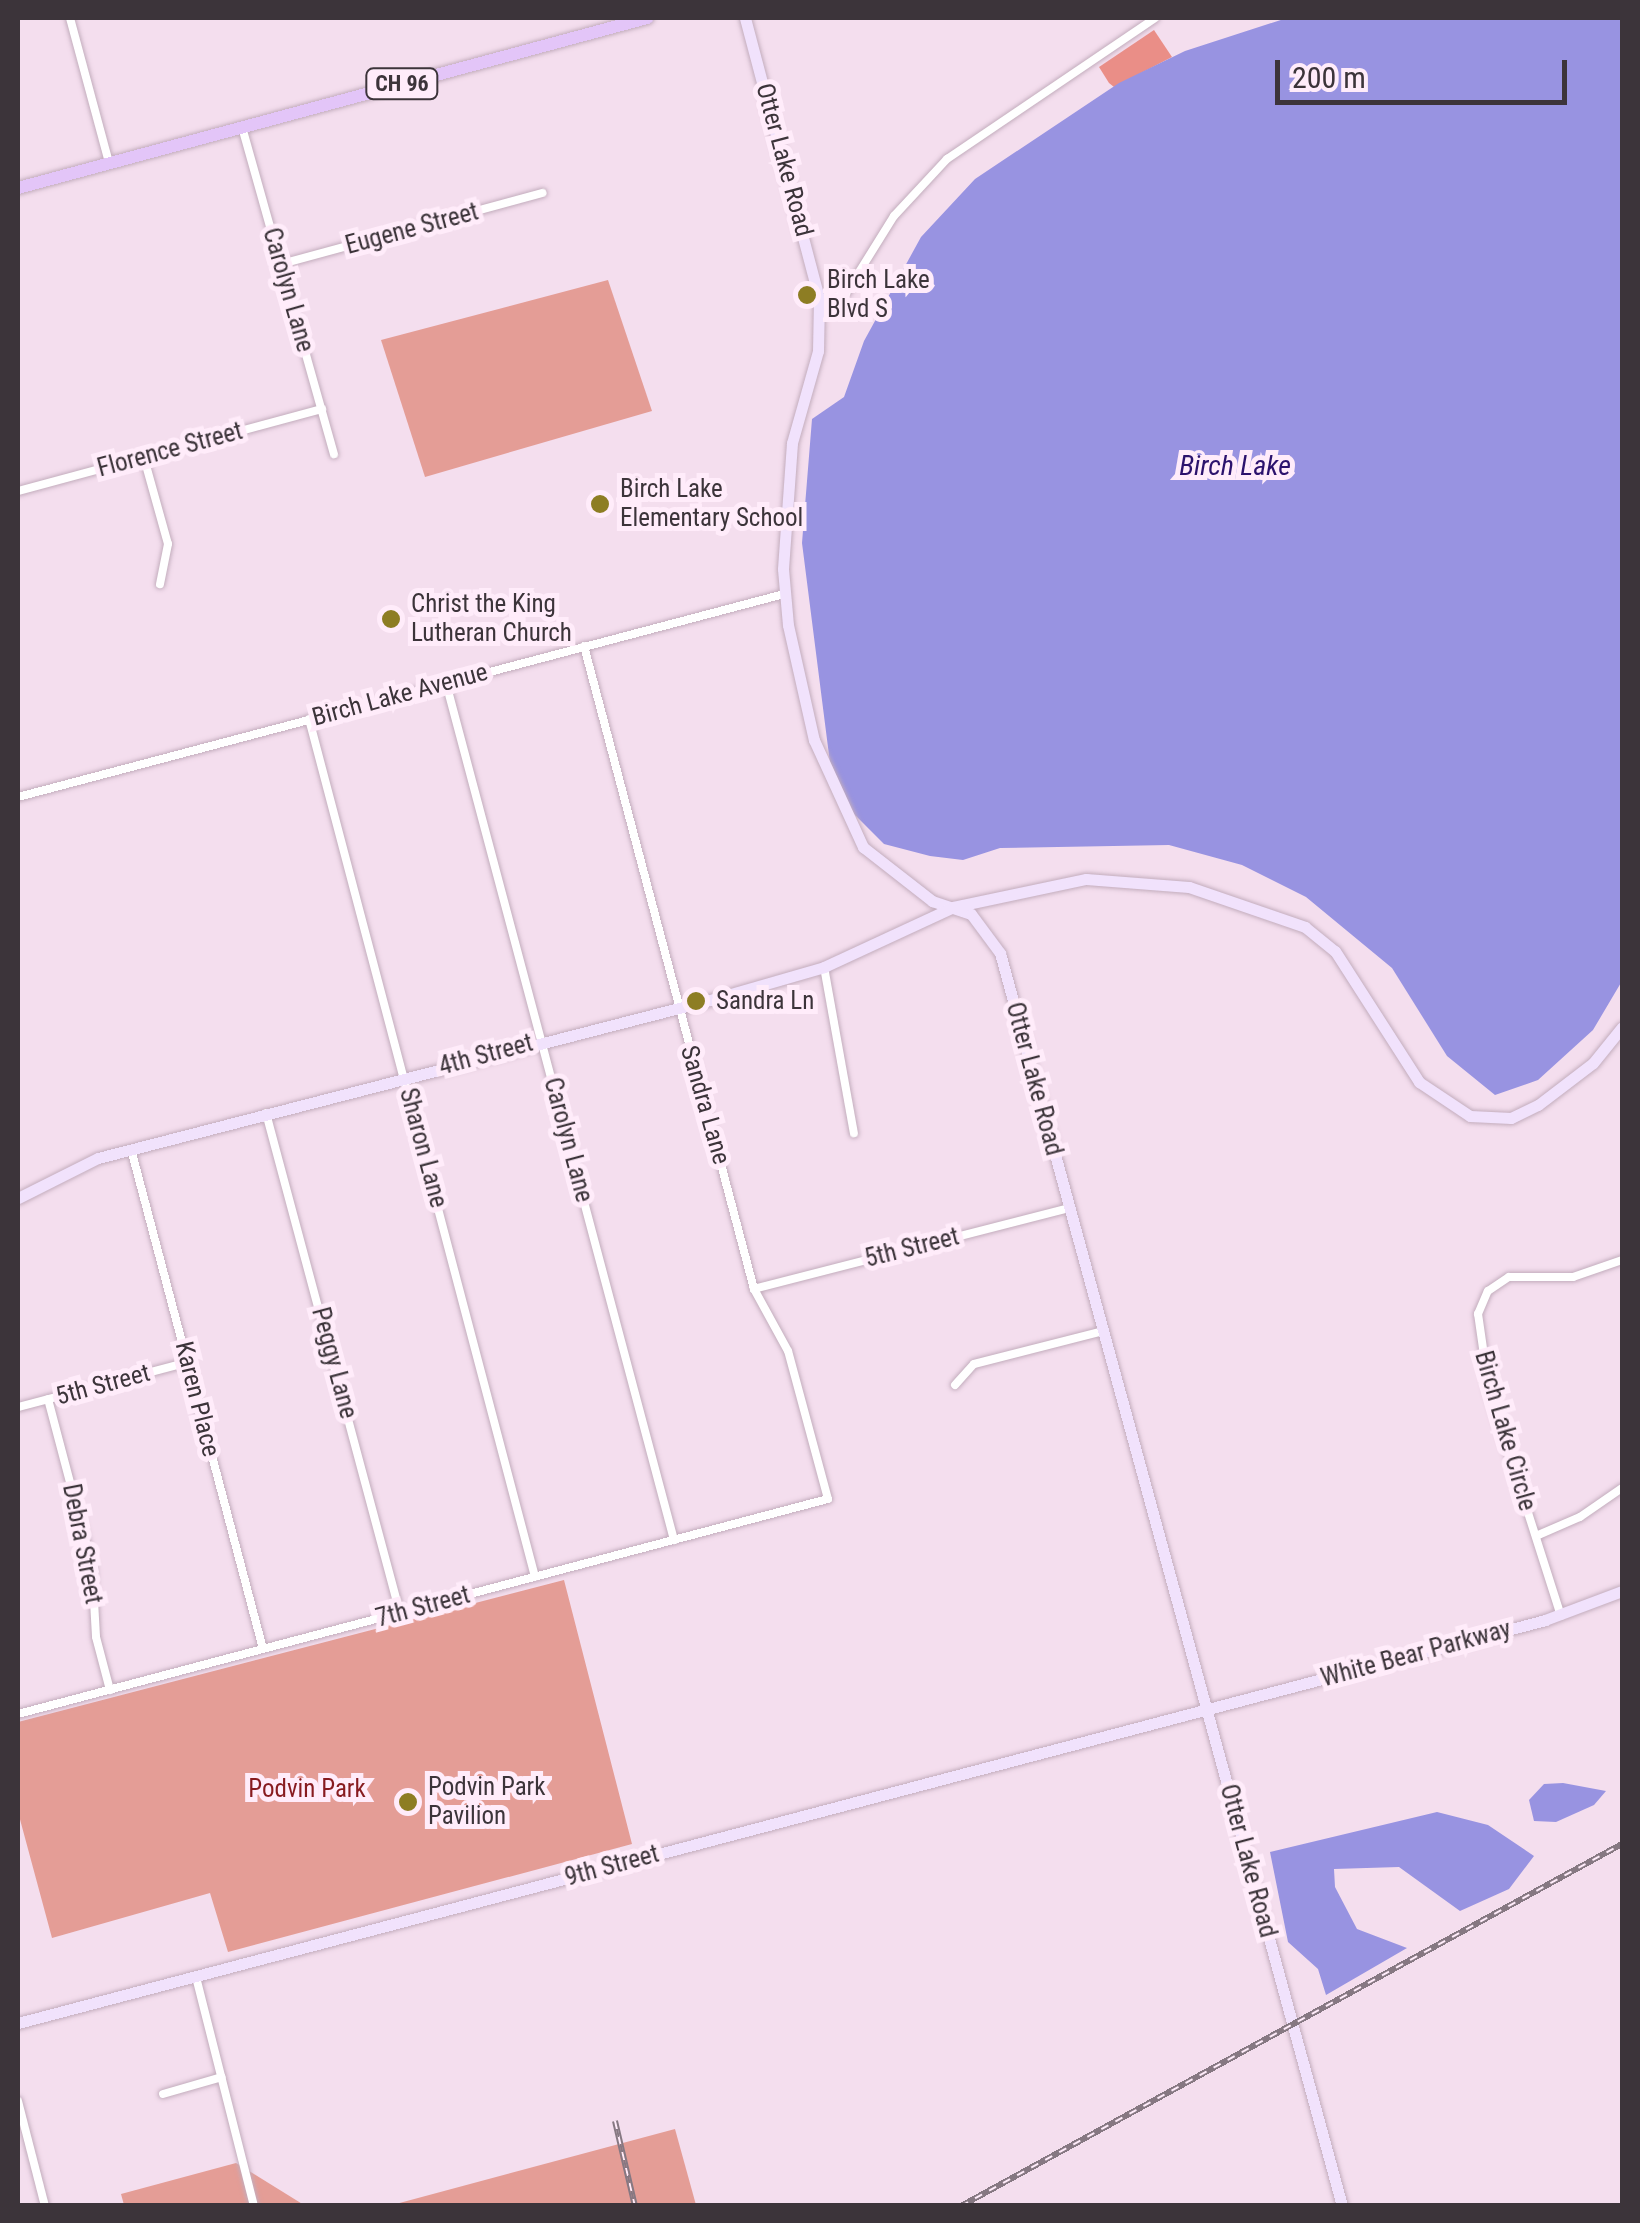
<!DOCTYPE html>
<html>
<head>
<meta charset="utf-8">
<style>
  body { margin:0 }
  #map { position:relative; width:1640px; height:2223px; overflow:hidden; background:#f4deee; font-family:"Roboto Condensed",sans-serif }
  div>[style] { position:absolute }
  .green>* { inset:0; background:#e49d96 }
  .forest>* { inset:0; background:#ea8e87 }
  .water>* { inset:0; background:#9893e1 }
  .roads { filter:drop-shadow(0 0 2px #c3adbd) drop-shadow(0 0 2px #c3adbd) }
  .street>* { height:8px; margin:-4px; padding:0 4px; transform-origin:4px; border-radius:4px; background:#fff }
  .secondary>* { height:11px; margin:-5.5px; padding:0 5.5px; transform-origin:5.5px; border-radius:5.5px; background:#f1e2fc }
  .primary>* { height:12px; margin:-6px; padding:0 6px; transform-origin:6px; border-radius:6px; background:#e3c5f8 }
  .rail>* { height:6px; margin-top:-3px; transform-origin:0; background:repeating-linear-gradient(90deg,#ffecfa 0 8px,#867882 0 16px); box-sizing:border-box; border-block:2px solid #867882 }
  .dots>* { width:28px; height:28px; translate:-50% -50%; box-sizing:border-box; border:5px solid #ffecfa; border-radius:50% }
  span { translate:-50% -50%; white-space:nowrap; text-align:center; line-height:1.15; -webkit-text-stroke:10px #ffecfa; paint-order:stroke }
  .shield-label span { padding:2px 8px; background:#ffecfa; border:2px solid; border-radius:8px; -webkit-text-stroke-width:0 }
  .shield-label { font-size:22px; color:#3c343a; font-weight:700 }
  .street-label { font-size:25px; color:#3c343a }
  .poi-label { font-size:25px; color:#3c343a }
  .left { translate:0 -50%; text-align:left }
  .park-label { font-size:25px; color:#871b1f }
  .water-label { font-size:28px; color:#2b126d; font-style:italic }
  .frame { position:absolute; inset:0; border:20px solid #3c343a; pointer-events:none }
  .scale { position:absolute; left:1275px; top:60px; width:292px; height:45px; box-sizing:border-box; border:5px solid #3c343a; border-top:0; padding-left:12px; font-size:30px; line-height:35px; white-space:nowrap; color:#3c343a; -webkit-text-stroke:8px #ffecfa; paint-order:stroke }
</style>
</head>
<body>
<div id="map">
  <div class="green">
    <i style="clip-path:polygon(608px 280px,652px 411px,425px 477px,381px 340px)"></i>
    <i style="clip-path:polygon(564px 1580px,632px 1844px,228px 1952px,210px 1893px,52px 1938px,18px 1812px,18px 1722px)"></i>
    <i style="clip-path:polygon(675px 2129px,696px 2205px,392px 2205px)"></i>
    <i style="clip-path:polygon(236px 2163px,304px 2205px,124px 2205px,121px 2194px)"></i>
  </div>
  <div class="forest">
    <i style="clip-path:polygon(1154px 30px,1172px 57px,1114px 87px,1109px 83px,1099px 67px)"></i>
  </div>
  <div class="water">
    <i style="clip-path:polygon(1287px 18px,1622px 18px,1622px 981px,1593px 1030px,1538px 1080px,1495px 1095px,1447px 1056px,1392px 968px,1306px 897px,1242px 865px,1169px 845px,1000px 848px,963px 860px,930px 856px,884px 844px,853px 813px,830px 763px,802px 543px,812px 419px,844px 397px,864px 341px,921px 237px,975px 179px,1119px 83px,1185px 51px)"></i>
    <i style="clip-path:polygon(1544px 1784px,1563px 1783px,1606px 1791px,1594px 1805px,1556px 1822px,1534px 1821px,1529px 1800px)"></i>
    <i style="clip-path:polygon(1437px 1812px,1488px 1825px,1534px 1856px,1509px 1889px,1460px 1911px,1399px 1867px,1334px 1869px,1335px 1887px,1357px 1929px,1407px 1948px,1326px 1995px,1318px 1969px,1288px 1942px,1270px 1852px)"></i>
  </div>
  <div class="roads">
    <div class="street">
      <i style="left:70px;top:18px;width:150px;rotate:74.9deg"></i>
      <i style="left:242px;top:127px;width:340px;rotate:74.3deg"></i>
      <i style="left:281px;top:264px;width:271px;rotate:-15.2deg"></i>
      <i style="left:819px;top:303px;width:29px;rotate:-20deg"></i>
      <i style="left:846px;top:293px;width:91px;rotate:-58.1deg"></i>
      <i style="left:894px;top:216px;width:78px;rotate:-47.1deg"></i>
      <i style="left:947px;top:159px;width:251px;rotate:-34.1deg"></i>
      <i style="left:144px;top:458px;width:89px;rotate:74.4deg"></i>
      <i style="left:168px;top:544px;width:41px;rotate:101.3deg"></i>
      <i style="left:18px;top:491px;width:315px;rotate:-15.1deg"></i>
      <i style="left:446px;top:683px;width:887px;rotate:75.1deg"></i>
      <i style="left:309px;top:719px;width:887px;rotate:75.24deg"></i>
      <i style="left:18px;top:797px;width:792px;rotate:-14.84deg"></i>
      <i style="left:824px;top:967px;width:169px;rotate:79.8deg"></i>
      <i style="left:266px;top:1113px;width:518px;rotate:75deg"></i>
      <i style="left:131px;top:1149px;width:517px;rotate:75.21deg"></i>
      <i style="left:754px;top:1289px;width:325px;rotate:-14.4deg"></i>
      <i style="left:955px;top:1385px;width:28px;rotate:-48deg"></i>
      <i style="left:974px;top:1364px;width:133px;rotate:-14.3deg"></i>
      <i style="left:48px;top:1399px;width:172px;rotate:75.2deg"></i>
      <i style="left:92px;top:1565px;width:72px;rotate:86.8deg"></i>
      <i style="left:96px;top:1637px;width:55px;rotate:75.2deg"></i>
      <i style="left:18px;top:1407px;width:176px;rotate:-14.8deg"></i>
      <i style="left:1536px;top:1536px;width:48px;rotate:-23.4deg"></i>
      <i style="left:1580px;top:1517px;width:51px;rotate:-34.6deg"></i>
      <i style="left:1561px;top:1616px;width:237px;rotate:-107.7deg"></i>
      <i style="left:1489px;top:1390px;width:77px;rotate:-98.2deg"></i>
      <i style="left:1478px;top:1314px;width:25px;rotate:-67deg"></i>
      <i style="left:1488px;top:1291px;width:25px;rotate:-34deg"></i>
      <i style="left:1509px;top:1277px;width:64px"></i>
      <i style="left:1573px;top:1277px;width:52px;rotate:-19.1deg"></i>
      <i style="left:18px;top:1714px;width:838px;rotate:-14.87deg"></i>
      <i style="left:828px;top:1499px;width:153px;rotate:-105.1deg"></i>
      <i style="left:788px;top:1351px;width:71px;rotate:-118.7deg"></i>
      <i style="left:754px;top:1289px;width:665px;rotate:-104.81deg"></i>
      <i style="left:196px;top:1977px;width:236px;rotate:75.8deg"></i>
      <i style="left:163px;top:2094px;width:61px;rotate:-16.1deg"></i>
      <i style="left:18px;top:2101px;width:108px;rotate:75.6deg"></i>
    </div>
    <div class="secondary">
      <i style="left:745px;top:18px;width:291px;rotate:75.2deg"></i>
      <i style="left:819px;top:299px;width:52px;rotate:91.1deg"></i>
      <i style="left:818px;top:351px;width:96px;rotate:105.8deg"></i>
      <i style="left:792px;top:443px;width:126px;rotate:94.1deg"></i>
      <i style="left:783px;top:569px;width:56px;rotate:84.9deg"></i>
      <i style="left:788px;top:625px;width:118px;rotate:77.3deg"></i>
      <i style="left:814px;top:740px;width:118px;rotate:65.4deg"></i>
      <i style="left:863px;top:847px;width:88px;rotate:38deg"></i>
      <i style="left:932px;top:901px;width:41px;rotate:18.4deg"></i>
      <i style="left:971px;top:914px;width:49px;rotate:53.4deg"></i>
      <i style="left:1000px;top:953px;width:1299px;rotate:74.73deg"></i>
      <i style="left:18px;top:1198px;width:89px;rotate:-26.6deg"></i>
      <i style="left:98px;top:1158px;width:632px;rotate:-14.48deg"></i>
      <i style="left:710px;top:1000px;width:119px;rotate:-16.1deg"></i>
      <i style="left:824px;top:967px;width:142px;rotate:-24.9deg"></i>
      <i style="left:953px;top:907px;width:136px;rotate:-11.9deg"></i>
      <i style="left:1086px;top:879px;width:103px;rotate:4.4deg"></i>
      <i style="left:1189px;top:887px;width:123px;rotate:19deg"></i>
      <i style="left:1305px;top:927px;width:38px;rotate:39deg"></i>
      <i style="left:1335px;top:951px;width:156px;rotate:57.3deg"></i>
      <i style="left:1419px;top:1082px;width:61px;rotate:33.7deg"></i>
      <i style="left:1470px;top:1116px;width:41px;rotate:2.8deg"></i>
      <i style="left:1511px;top:1118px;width:30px;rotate:-26deg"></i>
      <i style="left:1538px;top:1105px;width:69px;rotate:-37.4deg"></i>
      <i style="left:1593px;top:1063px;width:46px;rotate:-51.1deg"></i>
      <i style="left:18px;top:2023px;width:1579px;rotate:-14.78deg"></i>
      <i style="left:1545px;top:1620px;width:82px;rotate:-20.6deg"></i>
    </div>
    <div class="primary">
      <i style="left:18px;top:188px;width:652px;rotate:-15.12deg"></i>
    </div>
  </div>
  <div class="rail">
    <i style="left:615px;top:2121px;width:87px;rotate:76.8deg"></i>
    <i style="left:961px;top:2206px;width:754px;rotate:-28.71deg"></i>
  </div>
  <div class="dots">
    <i style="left:807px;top:295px;background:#8d7d23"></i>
    <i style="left:600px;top:504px;background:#8d7d23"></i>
    <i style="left:391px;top:619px;background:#8d7d23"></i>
    <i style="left:696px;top:1001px;background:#8d7d23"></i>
    <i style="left:408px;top:1802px;background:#8d7d23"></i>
  </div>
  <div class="shield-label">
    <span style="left:402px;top:84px">CH 96</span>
  </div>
  <div class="street-label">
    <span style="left:784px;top:160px;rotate:75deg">Otter Lake Road</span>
    <span style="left:412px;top:229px;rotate:-15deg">Eugene Street</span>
    <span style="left:288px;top:290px;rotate:74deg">Carolyn Lane</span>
    <span style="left:170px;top:450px;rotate:-15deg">Florence Street</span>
    <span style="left:400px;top:695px;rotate:-15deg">Birch Lake Avenue</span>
    <span style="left:486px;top:1055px;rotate:-15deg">4th Street</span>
    <span style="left:1034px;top:1079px;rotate:75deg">Otter Lake Road</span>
    <span style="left:705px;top:1105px;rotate:74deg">Sandra Lane</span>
    <span style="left:568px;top:1140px;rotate:75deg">Carolyn Lane</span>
    <span style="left:423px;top:1148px;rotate:75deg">Sharon Lane</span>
    <span style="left:912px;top:1248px;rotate:-14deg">5th Street</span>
    <span style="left:334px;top:1363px;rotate:75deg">Peggy Lane</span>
    <span style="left:103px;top:1385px;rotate:-15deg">5th Street</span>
    <span style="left:197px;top:1399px;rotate:76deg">Karen Place</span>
    <span style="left:1505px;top:1431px;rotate:74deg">Birch Lake Circle</span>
    <span style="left:82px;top:1544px;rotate:79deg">Debra Street</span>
    <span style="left:423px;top:1607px;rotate:-15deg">7th Street</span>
    <span style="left:1416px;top:1654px;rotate:-15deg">White Bear Parkway</span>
    <span style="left:1248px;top:1861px;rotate:75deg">Otter Lake Road</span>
    <span style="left:612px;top:1866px;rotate:-15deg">9th Street</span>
  </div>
  <div class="poi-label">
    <span class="left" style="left:827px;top:295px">Birch Lake<br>Blvd S</span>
    <span class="left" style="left:620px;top:504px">Birch Lake<br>Elementary School</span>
    <span class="left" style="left:411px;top:619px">Christ the King<br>Lutheran Church</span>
    <span class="left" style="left:716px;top:1001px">Sandra Ln</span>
    <span class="left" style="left:428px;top:1802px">Podvin Park<br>Pavilion</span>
  </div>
  <div class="park-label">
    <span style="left:307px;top:1789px">Podvin Park</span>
  </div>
  <div class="water-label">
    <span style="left:1235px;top:466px">Birch Lake</span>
  </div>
  <div class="frame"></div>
  <div class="scale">200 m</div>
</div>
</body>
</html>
